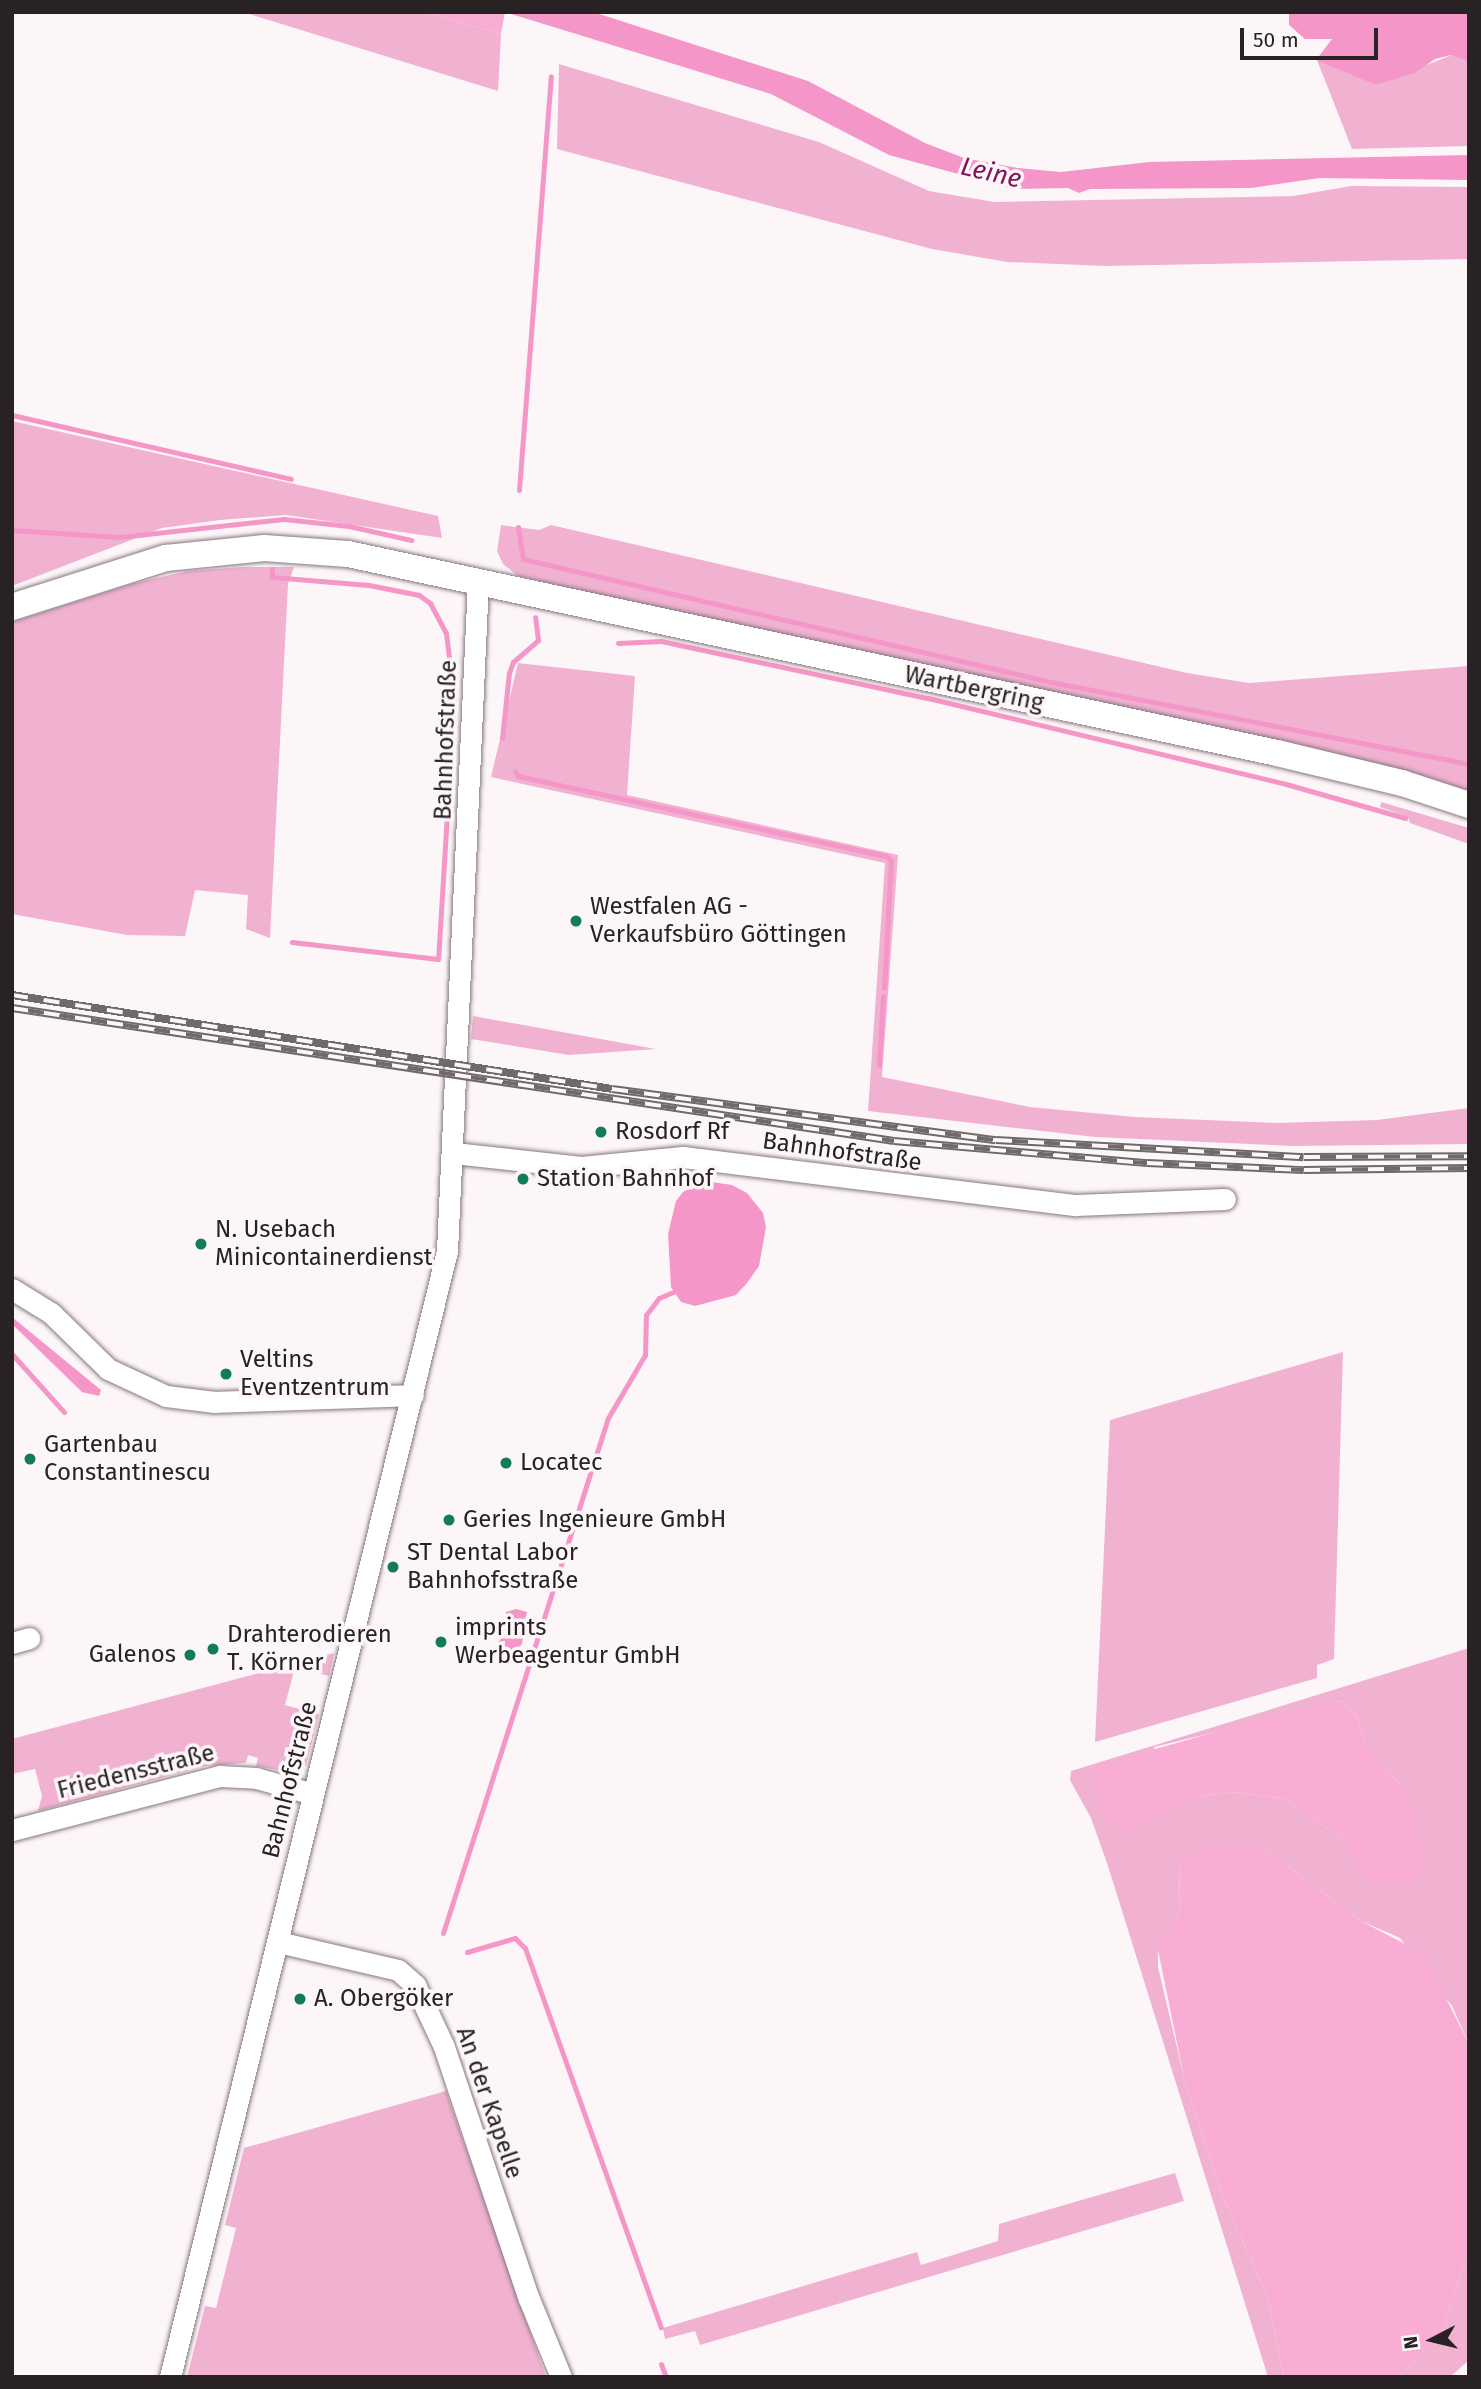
<!DOCTYPE html>
<html>
<head>
<meta charset="utf-8">
<style>
  body { margin:0 }
  #map { position:relative; width:1481px; height:2389px; overflow:hidden; background:#fdf6f9; font-family:"Fira Sans",sans-serif }
  div>[style] { position:absolute }
  .green>* { inset:0; background:#f1b2d2 }
  .forest>* { inset:0; background:#f9acd4 }
  .water>* { inset:0; background:#f596c8 }
  .stream>* { height:5px; margin:-2.5px; padding:0 2.5px; transform-origin:2.5px; border-radius:2.5px; background:#f596c8 }
  .roads { filter:drop-shadow(0 0 2px #87777f) drop-shadow(0 0 2px #87777f) }
  .minor>* { height:21px; margin:-10.5px; padding:0 10.5px; transform-origin:10.5px; border-radius:10.5px; background:#fff }
  .major>* { height:26px; margin:-13px; padding:0 13px; transform-origin:13px; border-radius:13px; background:#fff }
  .rail>* { height:8px; margin-top:-4px; transform-origin:0; background:repeating-linear-gradient(90deg,#fdf6f9 0 16px,#6f696c 0 32px); box-sizing:border-box; border-block:2px solid #6f696c }
  .dots>* { width:19px; height:19px; translate:-50% -50%; box-sizing:border-box; border:4px solid #fdf6f9; border-radius:50% }
  span { translate:-50% -50%; white-space:nowrap; text-align:center; line-height:1.15; -webkit-text-stroke:7px #fdf6f9; paint-order:stroke }
  .street-label { font-size:24px; color:#282225 }
  .poi-label { font-size:24px; color:#282225 }
  .left { translate:0 -50%; text-align:left }
  .right { translate:-100% -50%; text-align:right }
  .water-label { font-size:26px; color:#82125a; font-style:italic }
  .frame { position:absolute; inset:0; border:14px solid #282225; pointer-events:none }
  .north { position:absolute; left:1397px; top:2305px; width:70px; height:70px; -webkit-text-stroke:5px #fdf6f9; paint-order:stroke; rotate:263deg; font-size:19px; font-weight:700; line-height:28px; text-align:center; color:#282225 }
  .north::after { content:''; display:block; margin:auto; width:24px; height:32px; background:#282225; clip-path:polygon(50% 0,100% 100%,50% 72%,0 100%) }
  .scale { position:absolute; left:1240px; top:28px; width:138px; height:32px; box-sizing:border-box; border:4px solid #282225; border-top:0; padding-left:9px; font-size:21px; line-height:24px; white-space:nowrap; color:#282225; -webkit-text-stroke:5px #fdf6f9; paint-order:stroke }
</style>
</head>
<body>
<div id="map">
  <div class="green">
    <i style="clip-path:polygon(243px 12px,423px 12px,501px 34px,498px 91px)"></i>
    <i style="clip-path:polygon(1452px 55px,1469px 62px,1469px 146px,1352px 149px,1317px 60px,1375px 85px)"></i>
    <i style="clip-path:polygon(559px 64px,819px 142px,929px 191px,995px 202px,1293px 196px,1351px 186px,1469px 187px,1469px 259px,1105px 266px,1007px 262px,932px 249px,557px 149px)"></i>
    <i style="clip-path:polygon(12px 421px,438px 516px,442px 538px,286px 515px,220px 520px,162px 528px,12px 586px)"></i>
    <i style="clip-path:polygon(501px 525px,539px 530px,551px 525px,1187px 673px,1249px 683px,1469px 666px,1469px 796px,518px 576px,503px 564px,497px 551px)"></i>
    <i style="clip-path:polygon(243px 567px,294px 567px,288px 584px,270px 938px,246px 929px,248px 895px,195px 890px,185px 936px,127px 935px,12px 914px,12px 622px,131px 584px,188px 571px)"></i>
    <i style="clip-path:polygon(518px 663px,635px 676px,627px 795px,898px 855px,882px 1077px,1030px 1107px,1135px 1117px,1276px 1123px,1377px 1120px,1469px 1108px,1469px 1144px,1294px 1146px,1095px 1137px,868px 1111px,885px 863px,491px 777px)"></i>
    <i style="clip-path:polygon(1381px 802px,1469px 828px,1469px 844px,1410px 823px,1408px 817px,1380px 807px)"></i>
    <i style="clip-path:polygon(473px 1016px,656px 1049px,569px 1055px,471px 1039px)"></i>
    <i style="clip-path:polygon(1343px 1352px,1334px 1659px,1317px 1665px,1317px 1678px,1095px 1742px,1110px 1420px)"></i>
    <i style="clip-path:polygon(evenodd,1469px 1648px,1469px 2044px,1452px 2006px,1400px 1938px,1361px 1921px,1265px 1849px,1180px 1863px,1179px 1913px,1158px 1951px,1158px 1967px,1184px 2077px,1222px 2195px,1268px 2298px,1284px 2377px,1268px 2377px,1108px 1866px,1091px 1818px,1070px 1780px,1071px 1771px,1469px 1648px,1342px 1701px,1357px 1716px,1367px 1746px,1404px 1789px,1361px 1872px,1342px 1838px,1284px 1799px,1236px 1792px,1200px 1796px,1173px 1807px,1154px 1747px,1342px 1701px)"></i>
    <i style="clip-path:polygon(334px 1653px,329px 1676px,295px 1667px,285px 1705px,319px 1714px,306px 1765px,295px 1773px,256px 1766px,258px 1758px,248px 1755px,246px 1763px,205px 1766px,38px 1811px,42px 1796px,35px 1769px,12px 1774px,12px 1739px)"></i>
    <i style="clip-path:polygon(446px 2091px,546px 2377px,187px 2377px,205px 2306px,216px 2308px,236px 2228px,225px 2225px,244px 2148px)"></i>
    <i style="clip-path:polygon(1175px 2173px,1184px 2201px,700px 2345px,695px 2331px,665px 2339px,663px 2328px,917px 2252px,921px 2265px,998px 2241px,999px 2224px)"></i>
    <i style="clip-path:polygon(1469px 2252px,1469px 2360px,1450px 2377px,1398px 2377px,1443px 2331px)"></i>
  </div>
  <div class="forest">
    <i style="clip-path:polygon(423px 12px,505px 12px,501px 34px)"></i>
    <i style="clip-path:polygon(1342px 1701px,1357px 1716px,1367px 1746px,1404px 1789px,1421px 1841px,1422px 1870px,1413px 1881px,1374px 1885px,1361px 1873px,1342px 1838px,1284px 1799px,1236px 1792px,1200px 1796px,1125px 1834px,1102px 1814px,1092px 1767px,1268px 1717px)"></i>
    <i style="clip-path:polygon(1227px 1845px,1265px 1849px,1361px 1921px,1424px 1954px,1469px 2044px,1469px 2252px,1443px 2331px,1398px 2377px,1284px 2377px,1268px 2298px,1222px 2195px,1184px 2077px,1158px 1950px,1179px 1913px,1180px 1863px,1187px 1855px)"></i>
  </div>
  <div class="water">
    <i style="clip-path:polygon(505px 12px,593px 12px,808px 81px,925px 143px,964px 158px,1018px 168px,1061px 172px,1149px 162px,1469px 155px,1469px 180px,1319px 178px,1251px 188px,1090px 189px,1079px 193px,1068px 188px,1013px 189px,889px 155px,771px 94px)"></i>
    <i style="clip-path:polygon(1289px 12px,1469px 12px,1469px 62px,1451px 55px,1435px 59px,1415px 73px,1375px 85px,1316px 60px,1332px 39px,1305px 39px,1289px 25px)"></i>
    <i style="clip-path:polygon(705px 1181px,732px 1185px,747px 1193px,763px 1213px,766px 1227px,759px 1266px,747px 1283px,736px 1295px,695px 1306px,681px 1302px,671px 1287px,668px 1234px,676px 1201px,683px 1192px)"></i>
    <i style="clip-path:polygon(12px 1317px,101px 1390px,99px 1396px,82px 1392px,13px 1325px)"></i>
    <i style="clip-path:polygon(516px 1609px,527px 1612px,522px 1644px,502px 1664px,490px 1653px,506px 1632px,506px 1612px)"></i>
  </div>
  <div class="stream">
    <i style="left:12px;top:415px;width:286px;rotate:12.9deg"></i>
    <i style="left:519px;top:490px;width:415px;rotate:-85.6deg"></i>
    <i style="left:518px;top:527px;width:32px;rotate:81deg"></i>
    <i style="left:523px;top:559px;width:542px;rotate:13.11deg"></i>
    <i style="left:1051px;top:682px;width:426px;rotate:11.1deg"></i>
    <i style="left:12px;top:530px;width:108px;rotate:3.7deg"></i>
    <i style="left:120px;top:537px;width:165px;rotate:-6.3deg"></i>
    <i style="left:284px;top:519px;width:65px;rotate:6.1deg"></i>
    <i style="left:349px;top:526px;width:64px;rotate:12.7deg"></i>
    <i style="left:272px;top:569px;width:8px;rotate:90deg"></i>
    <i style="left:272px;top:577px;width:97px;rotate:4.7deg"></i>
    <i style="left:369px;top:585px;width:51px;rotate:11.3deg"></i>
    <i style="left:419px;top:595px;width:14px;rotate:36deg"></i>
    <i style="left:430px;top:603px;width:34px;rotate:62deg"></i>
    <i style="left:446px;top:633px;width:66px;rotate:83.1deg"></i>
    <i style="left:454px;top:699px;width:260px;rotate:93.5deg"></i>
    <i style="left:438px;top:959px;width:147px;rotate:-173.4deg"></i>
    <i style="left:618px;top:643px;width:43px;rotate:-2.7deg"></i>
    <i style="left:661px;top:641px;width:273px;rotate:12.1deg"></i>
    <i style="left:928px;top:698px;width:368px;rotate:13.5deg"></i>
    <i style="left:1286px;top:784px;width:124px;rotate:15.9deg"></i>
    <i style="left:502px;top:738px;width:65px;rotate:-83.9deg"></i>
    <i style="left:509px;top:673px;width:12px;rotate:-70deg"></i>
    <i style="left:513px;top:662px;width:33px;rotate:-41deg"></i>
    <i style="left:538px;top:640px;width:23px;rotate:-97deg"></i>
    <i style="left:515px;top:771px;width:6px;rotate:59deg"></i>
    <i style="left:518px;top:776px;width:377px;rotate:12.3deg"></i>
    <i style="left:886px;top:856px;width:6px;rotate:39deg"></i>
    <i style="left:891px;top:860px;width:128px;rotate:93.1deg"></i>
    <i style="left:879px;top:1065px;width:69px;rotate:-86.7deg"></i>
    <i style="left:12px;top:1354px;width:78px;rotate:48.1deg"></i>
    <i style="left:443px;top:1933px;width:541px;rotate:-72.24deg"></i>
    <i style="left:608px;top:1418px;width:73px;rotate:-59.6deg"></i>
    <i style="left:645px;top:1355px;width:40px;rotate:-88.6deg"></i>
    <i style="left:646px;top:1315px;width:21px;rotate:-53deg"></i>
    <i style="left:659px;top:1298px;width:21px;rotate:-23deg"></i>
    <i style="left:467px;top:1952px;width:50px;rotate:-16.3deg"></i>
    <i style="left:515px;top:1938px;width:14px;rotate:45deg"></i>
    <i style="left:525px;top:1948px;width:403px;rotate:70.3deg"></i>
    <i style="left:661px;top:2364px;width:14px;rotate:69deg"></i>
  </div>
  <div class="roads">
    <div class="minor">
      <i style="left:454px;top:1153px;width:128px;rotate:6.3deg"></i>
      <i style="left:581px;top:1167px;width:102px;rotate:-5.6deg"></i>
      <i style="left:683px;top:1157px;width:396px;rotate:7deg"></i>
      <i style="left:1076px;top:1205px;width:149px;rotate:-2.3deg"></i>
      <i style="left:12px;top:1289px;width:46px;rotate:31.6deg"></i>
      <i style="left:51px;top:1313px;width:80px;rotate:44.5deg"></i>
      <i style="left:108px;top:1369px;width:64px;rotate:25deg"></i>
      <i style="left:166px;top:1396px;width:49px;rotate:7deg"></i>
      <i style="left:215px;top:1402px;width:198px;rotate:-2deg"></i>
      <i style="left:12px;top:1643px;width:18px;rotate:-16deg"></i>
      <i style="left:12px;top:1830px;width:215px;rotate:-14.6deg"></i>
      <i style="left:220px;top:1776px;width:36px;rotate:3deg"></i>
      <i style="left:256px;top:1778px;width:59px;rotate:15.7deg"></i>
      <i style="left:278px;top:1942px;width:123px;rotate:13.1deg"></i>
      <i style="left:398px;top:1970px;width:23px;rotate:41deg"></i>
      <i style="left:415px;top:1985px;width:68px;rotate:64.9deg"></i>
      <i style="left:444px;top:2047px;width:266px;rotate:71.4deg"></i>
      <i style="left:529px;top:2299px;width:84px;rotate:67.7deg"></i>
      <i style="left:170px;top:2377px;width:1160px;rotate:-76.18deg"></i>
      <i style="left:447px;top:1251px;width:672px;rotate:-87.35deg"></i>
    </div>
    <div class="major">
      <i style="left:12px;top:607px;width:162px;rotate:-17.7deg"></i>
      <i style="left:166px;top:558px;width:99px;rotate:-5.8deg"></i>
      <i style="left:264px;top:548px;width:84px;rotate:4.1deg"></i>
      <i style="left:348px;top:554px;width:950px;rotate:12.09deg"></i>
      <i style="left:1277px;top:753px;width:129px;rotate:13.5deg"></i>
      <i style="left:1402px;top:783px;width:71px;rotate:18.2deg"></i>
    </div>
  </div>
  <div class="rail">
    <i style="left:12px;top:995px;width:607px;rotate:8.9deg"></i>
    <i style="left:612px;top:1089px;width:387px;rotate:7.6deg"></i>
    <i style="left:996px;top:1140px;width:308px;rotate:3.2deg"></i>
    <i style="left:1304px;top:1157px;width:165px;rotate:-0.3deg"></i>
    <i style="left:12px;top:1008px;width:892px;rotate:8.58deg"></i>
    <i style="left:894px;top:1141px;width:254px;rotate:5deg"></i>
    <i style="left:1147px;top:1163px;width:157px;rotate:2.6deg"></i>
    <i style="left:1304px;top:1170px;width:165px;rotate:-0.7deg"></i>
  </div>
  <div class="dots">
    <i style="left:576px;top:921px;background:#137b55"></i>
    <i style="left:601px;top:1132px;background:#137b55"></i>
    <i style="left:523px;top:1179px;background:#137b55"></i>
    <i style="left:201px;top:1244px;background:#137b55"></i>
    <i style="left:226px;top:1374px;background:#137b55"></i>
    <i style="left:30px;top:1459px;background:#137b55"></i>
    <i style="left:506px;top:1463px;background:#137b55"></i>
    <i style="left:449px;top:1520px;background:#137b55"></i>
    <i style="left:393px;top:1567px;background:#137b55"></i>
    <i style="left:441px;top:1642px;background:#137b55"></i>
    <i style="left:213px;top:1649px;background:#137b55"></i>
    <i style="left:190px;top:1655px;background:#137b55"></i>
    <i style="left:300px;top:1999px;background:#137b55"></i>
  </div>
  <div class="street-label">
    <span style="left:974px;top:689px;rotate:12deg">Wartbergring</span>
    <span style="left:446px;top:740px;rotate:-88deg">Bahnhofstraße</span>
    <span style="left:842px;top:1152px;rotate:8deg">Bahnhofstraße</span>
    <span style="left:136px;top:1772px;rotate:-14deg">Friedensstraße</span>
    <span style="left:290px;top:1780px;rotate:-76deg">Bahnhofstraße</span>
    <span style="left:489px;top:2103px;rotate:71deg">An der Kapelle</span>
  </div>
  <div class="poi-label">
    <span class="left" style="left:590px;top:921px">Westfalen AG -<br>Verkaufsbüro Göttingen</span>
    <span class="left" style="left:615px;top:1132px">Rosdorf Rf</span>
    <span class="left" style="left:537px;top:1179px">Station Bahnhof</span>
    <span class="left" style="left:215px;top:1244px">N. Usebach<br>Minicontainerdienst</span>
    <span class="left" style="left:240px;top:1374px">Veltins<br>Eventzentrum</span>
    <span class="left" style="left:44px;top:1459px">Gartenbau<br>Constantinescu</span>
    <span class="left" style="left:520px;top:1463px">Locatec</span>
    <span class="left" style="left:463px;top:1520px">Geries Ingenieure GmbH</span>
    <span class="left" style="left:407px;top:1567px">ST Dental Labor<br>Bahnhofsstraße</span>
    <span class="left" style="left:455px;top:1642px">imprints<br>Werbeagentur GmbH</span>
    <span class="left" style="left:227px;top:1649px">Drahterodieren<br>T. Körner</span>
    <span class="right" style="left:176px;top:1655px">Galenos</span>
    <span class="left" style="left:314px;top:1999px">A. Obergöker</span>
  </div>
  <div class="water-label">
    <span style="left:991px;top:173px;rotate:13deg">Leine</span>
  </div>
  <div class="frame"></div>
  <div class="north">N</div>
  <div class="scale">50 m</div>
</div>
</body>
</html>
